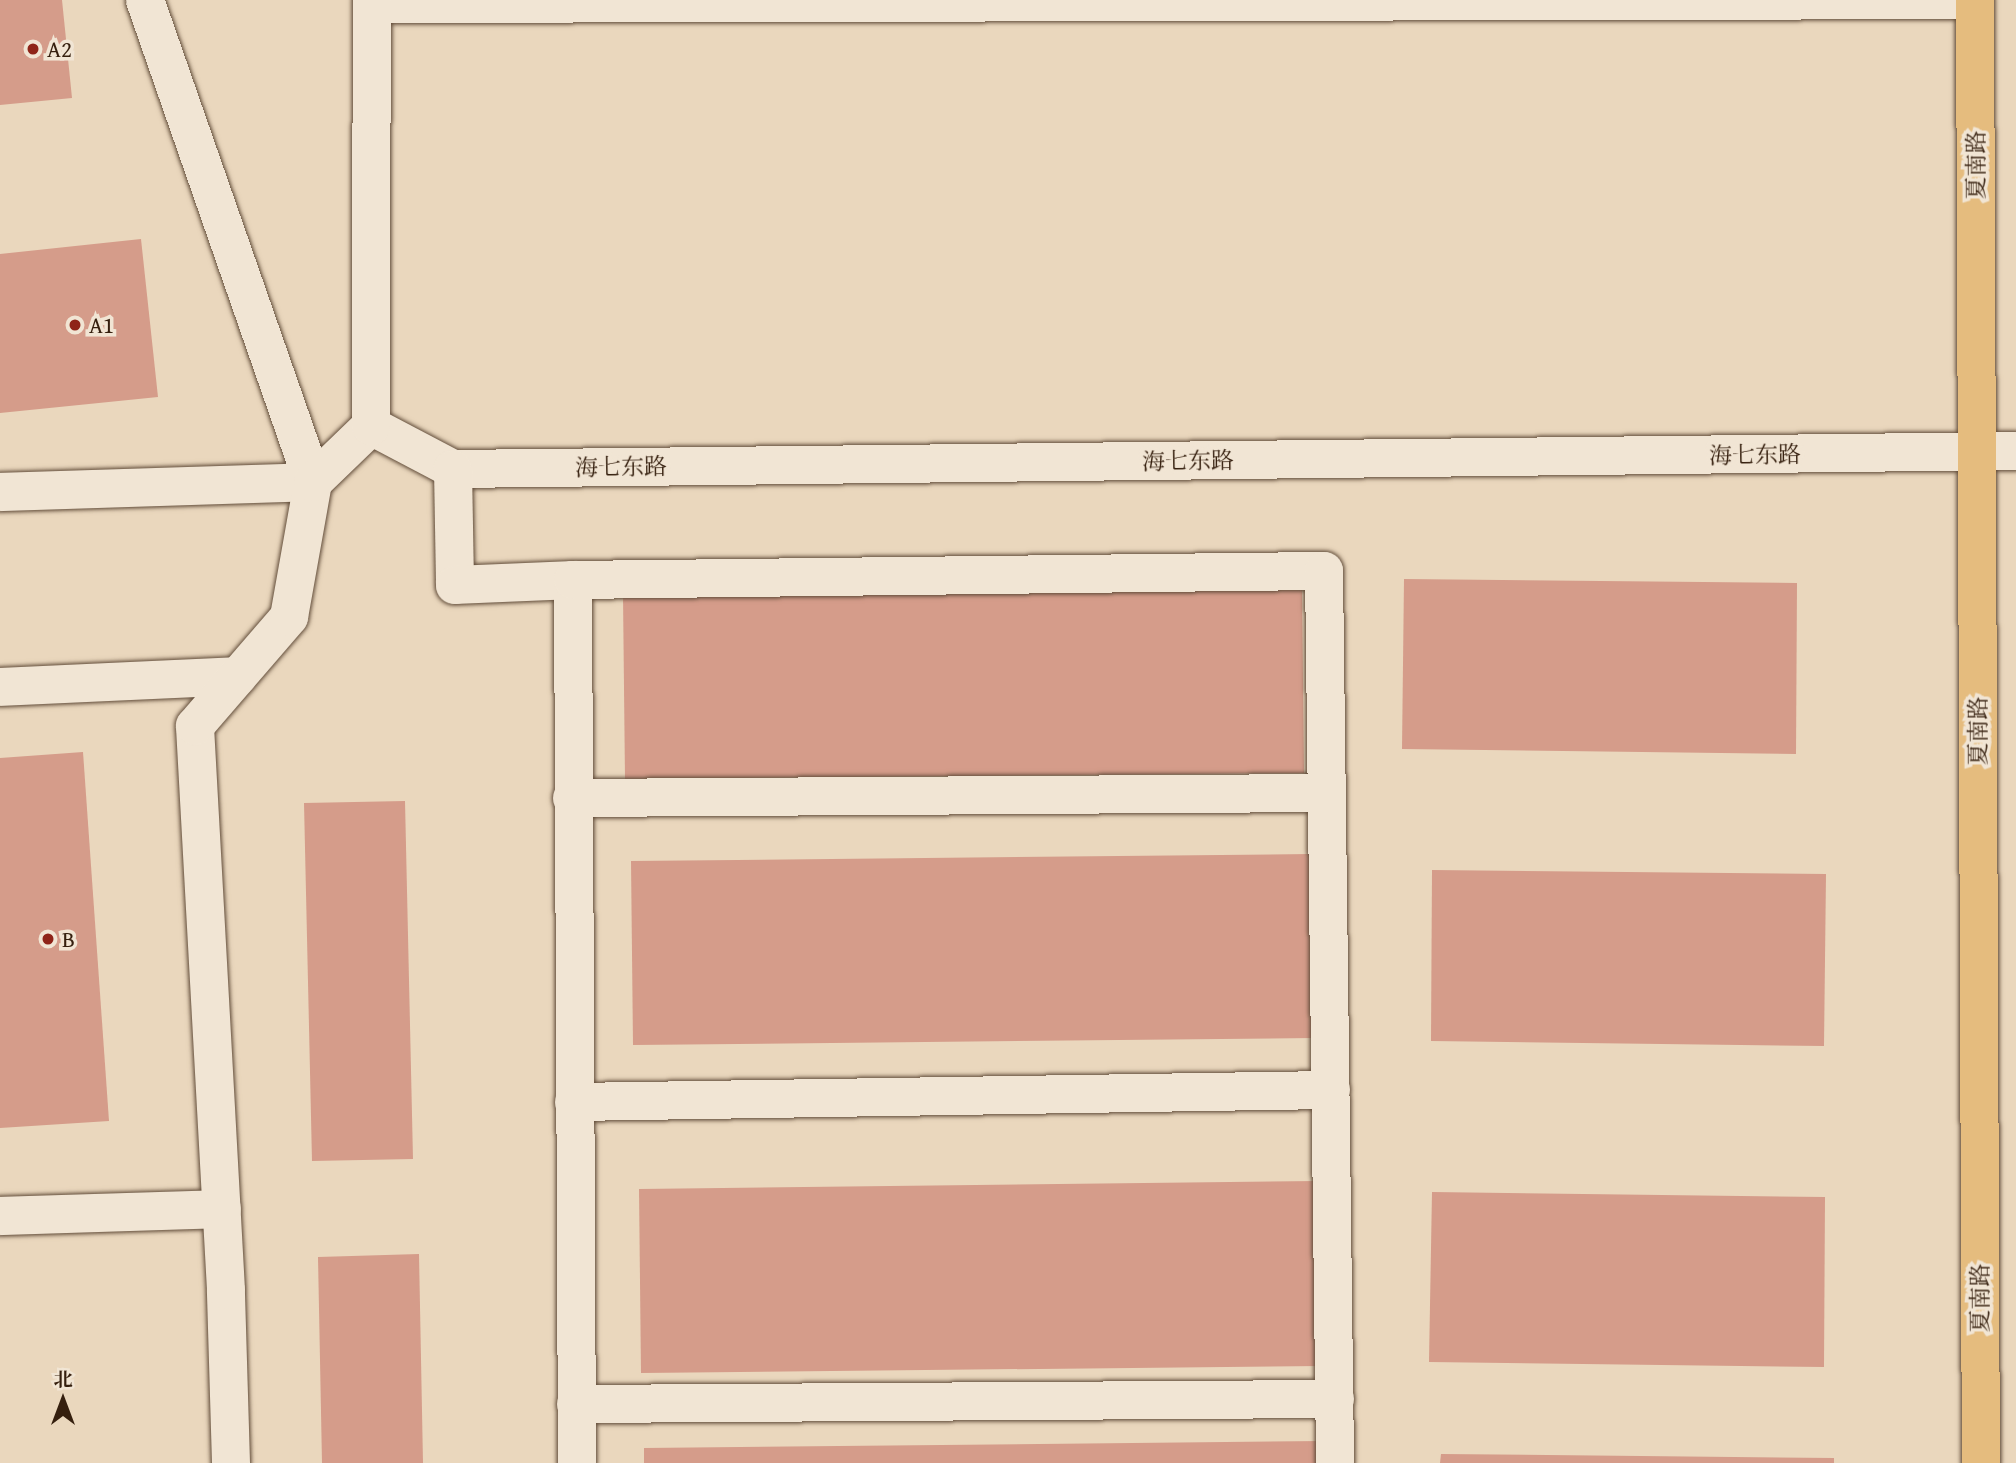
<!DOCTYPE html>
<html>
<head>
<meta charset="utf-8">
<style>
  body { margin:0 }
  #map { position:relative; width:2016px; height:1463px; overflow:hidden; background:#ead7bd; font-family:"Gentium Book Plus","Noto Serif SC",serif }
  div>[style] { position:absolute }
  .building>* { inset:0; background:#d59c8a }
  .roads { filter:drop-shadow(0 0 2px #624d3a) drop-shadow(0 0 2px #624d3a) }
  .minor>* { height:38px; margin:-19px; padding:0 19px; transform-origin:19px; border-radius:19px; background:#f1e5d4 }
  .major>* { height:38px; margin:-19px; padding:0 19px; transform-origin:19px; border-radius:19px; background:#e5bc7e }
  .dots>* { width:19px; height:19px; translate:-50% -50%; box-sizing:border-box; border:4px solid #f1e5d4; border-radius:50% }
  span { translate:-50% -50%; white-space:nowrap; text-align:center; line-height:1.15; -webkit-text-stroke:7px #f1e5d4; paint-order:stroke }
  .poi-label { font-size:23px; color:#351f0e }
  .left { translate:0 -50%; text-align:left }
  .street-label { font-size:23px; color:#351f0e }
  .north { position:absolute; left:28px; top:1365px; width:70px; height:70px; -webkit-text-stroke:5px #f1e5d4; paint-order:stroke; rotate:0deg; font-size:19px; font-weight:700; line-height:28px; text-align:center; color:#351f0e }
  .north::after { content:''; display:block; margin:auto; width:24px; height:32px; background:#351f0e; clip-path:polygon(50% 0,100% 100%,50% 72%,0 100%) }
</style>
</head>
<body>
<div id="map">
  <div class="building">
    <i style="clip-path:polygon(0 0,62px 0,72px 98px,0 105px)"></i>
    <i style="clip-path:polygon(141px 239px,158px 397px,0 413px,0 254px)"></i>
    <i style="clip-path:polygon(1404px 579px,1797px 583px,1796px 754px,1402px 749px)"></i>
    <i style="clip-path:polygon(1302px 588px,1304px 773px,625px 779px,623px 595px)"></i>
    <i style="clip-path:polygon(83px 752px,109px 1121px,0 1128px,0 758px)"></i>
    <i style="clip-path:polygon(405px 801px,413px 1159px,312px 1161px,304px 803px)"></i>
    <i style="clip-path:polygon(1311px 854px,1313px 1038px,633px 1045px,631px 861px)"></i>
    <i style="clip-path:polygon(1432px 870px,1826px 874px,1824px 1046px,1431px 1041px)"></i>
    <i style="clip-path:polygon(1318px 1181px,1320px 1366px,641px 1373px,639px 1189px)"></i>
    <i style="clip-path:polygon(1432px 1192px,1825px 1197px,1824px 1367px,1429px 1362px)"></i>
    <i style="clip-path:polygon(419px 1254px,423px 1463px,322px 1463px,318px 1257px)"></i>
    <i style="clip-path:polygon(1323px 1441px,1323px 1463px,644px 1463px,644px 1448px)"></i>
    <i style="clip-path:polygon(1441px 1454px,1834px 1458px,1834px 1463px,1440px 1463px)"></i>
  </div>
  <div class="roads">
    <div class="minor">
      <i style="left:372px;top:4px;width:1603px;rotate:-0.14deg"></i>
      <i style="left:371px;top:426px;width:93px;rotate:27.7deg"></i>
      <i style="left:453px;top:469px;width:1563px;rotate:-0.66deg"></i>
      <i style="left:453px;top:469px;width:116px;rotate:89deg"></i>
      <i style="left:455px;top:585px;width:118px;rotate:-2.4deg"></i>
      <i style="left:0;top:492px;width:313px;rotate:-1.8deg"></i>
      <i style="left:313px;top:482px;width:510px;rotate:-109.22deg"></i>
      <i style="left:0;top:687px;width:238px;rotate:-2.6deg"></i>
      <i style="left:572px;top:798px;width:755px;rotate:-0.38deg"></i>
      <i style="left:574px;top:1102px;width:757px;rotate:-0.91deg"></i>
      <i style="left:0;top:1216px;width:222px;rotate:-1.8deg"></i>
      <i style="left:576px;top:1404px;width:759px;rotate:-0.38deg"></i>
      <i style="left:231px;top:1463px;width:173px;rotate:-91.7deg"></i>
      <i style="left:226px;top:1290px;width:565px;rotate:-93.15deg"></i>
      <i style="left:195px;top:726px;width:144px;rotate:-49.2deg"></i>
      <i style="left:289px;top:617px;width:137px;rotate:-79.9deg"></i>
      <i style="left:313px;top:482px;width:81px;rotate:-44deg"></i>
      <i style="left:371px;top:426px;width:426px;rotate:-89.9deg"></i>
      <i style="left:577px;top:1463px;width:883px;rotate:-90.26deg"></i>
      <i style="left:573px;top:580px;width:751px;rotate:-0.69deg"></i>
      <i style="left:1324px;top:571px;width:892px;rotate:89.29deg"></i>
    </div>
    <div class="major">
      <i style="left:1975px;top:0;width:1463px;rotate:89.77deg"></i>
    </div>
  </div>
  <div class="dots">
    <i style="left:33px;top:49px;background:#8f2418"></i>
    <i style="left:75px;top:325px;background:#8f2418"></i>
    <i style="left:48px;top:939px;background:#8f2418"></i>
  </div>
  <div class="poi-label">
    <span class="left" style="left:47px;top:49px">A2</span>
    <span class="left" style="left:89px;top:325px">A1</span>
    <span class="left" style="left:62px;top:939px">B</span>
  </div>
  <div class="street-label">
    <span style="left:1976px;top:165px;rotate:-90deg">夏南路</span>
    <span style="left:1755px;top:455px;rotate:-1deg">海七东路</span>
    <span style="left:1188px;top:461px;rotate:-1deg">海七东路</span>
    <span style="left:621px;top:467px;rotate:-1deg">海七东路</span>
    <span style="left:1978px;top:731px;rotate:-90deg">夏南路</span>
    <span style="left:1980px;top:1298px;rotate:-90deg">夏南路</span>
  </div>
  <div class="north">北</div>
</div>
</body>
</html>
